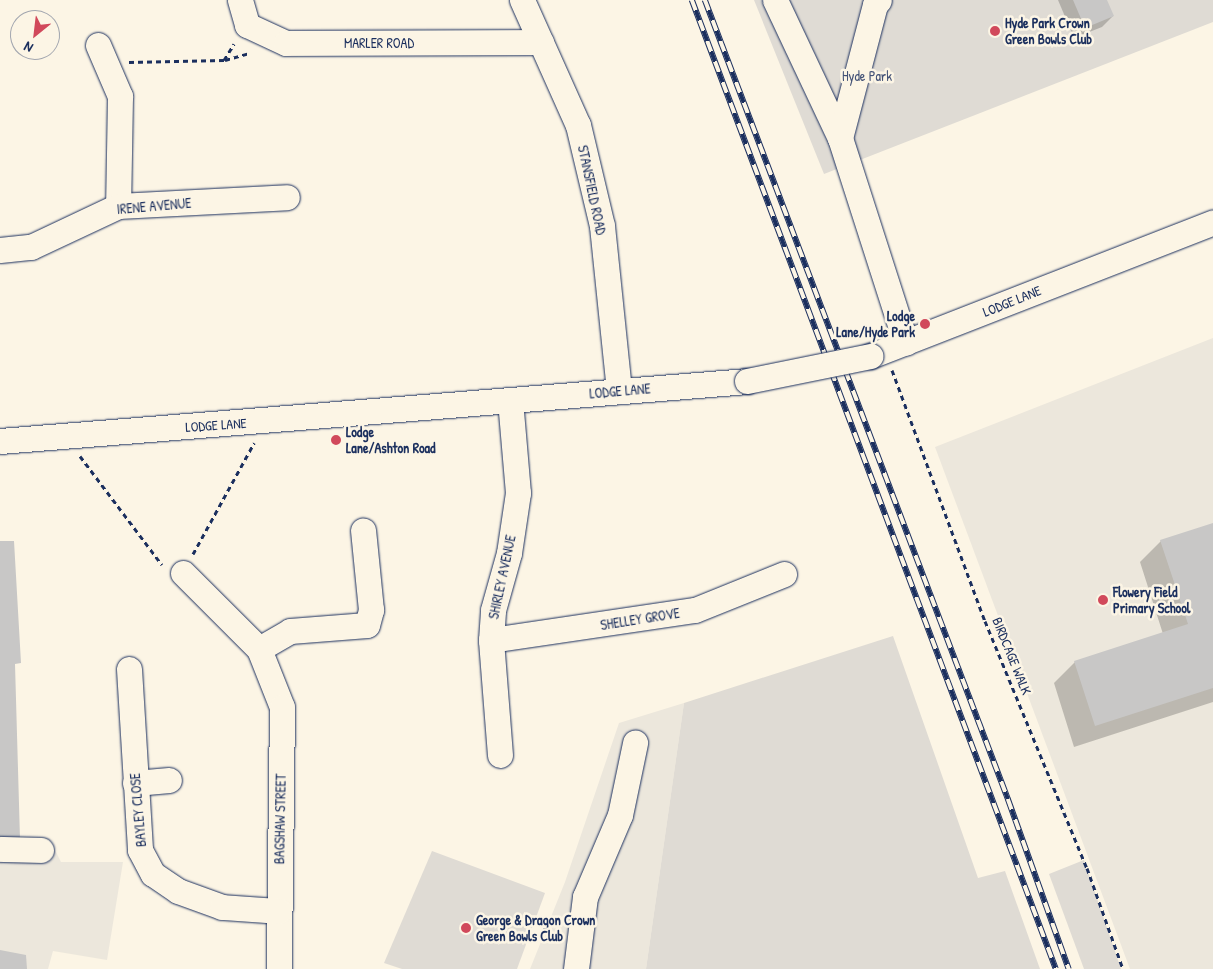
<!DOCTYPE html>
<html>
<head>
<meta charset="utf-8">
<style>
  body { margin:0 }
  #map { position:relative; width:1213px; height:969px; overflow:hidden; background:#fcf5e5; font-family:"Patrick Hand",sans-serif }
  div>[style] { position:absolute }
  .built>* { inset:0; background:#ece7dc }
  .green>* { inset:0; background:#dfdbd4 }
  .shadow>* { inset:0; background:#0003 }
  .building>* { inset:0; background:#c8c7c6 }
  .path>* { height:3px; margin-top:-1.5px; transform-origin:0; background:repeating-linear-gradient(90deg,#1b2f5e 0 5px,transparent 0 9px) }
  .roads { filter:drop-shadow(0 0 1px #1b2f5e) drop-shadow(0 0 1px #1b2f5e) }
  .minor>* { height:25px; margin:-12.5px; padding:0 12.5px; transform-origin:12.5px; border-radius:12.5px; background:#fcf5e5 }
  .rail>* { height:5.5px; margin-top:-2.75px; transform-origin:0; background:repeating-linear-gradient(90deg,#fcf5e5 0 11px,#1b2f5e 0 22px); box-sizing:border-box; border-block:1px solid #1b2f5e }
  .bridges { filter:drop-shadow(0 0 1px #1b2f5e) drop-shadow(0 0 1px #1b2f5e) }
  .minor-bridge>* { height:25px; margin:-12.5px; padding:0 12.5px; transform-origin:12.5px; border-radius:12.5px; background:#fcf5e5 }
  .dots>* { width:14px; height:14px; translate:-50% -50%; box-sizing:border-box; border:2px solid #fcf5e5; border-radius:50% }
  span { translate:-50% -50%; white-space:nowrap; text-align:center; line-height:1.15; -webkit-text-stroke:5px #fcf5e5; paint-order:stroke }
  .poi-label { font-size:14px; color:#1b2f5e; font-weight:700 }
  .left { translate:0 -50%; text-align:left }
  .right { translate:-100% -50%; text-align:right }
  .street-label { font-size:14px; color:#1b2f5e }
  .park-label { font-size:14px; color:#425176 }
  .north { position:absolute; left:10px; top:10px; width:50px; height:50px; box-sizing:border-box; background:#fcf5e5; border:1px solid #a2a6af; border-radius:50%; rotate:209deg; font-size:14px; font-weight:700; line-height:20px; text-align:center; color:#1b2f5e }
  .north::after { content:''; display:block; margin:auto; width:18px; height:22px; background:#d1495b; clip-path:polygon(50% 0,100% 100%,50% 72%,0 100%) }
</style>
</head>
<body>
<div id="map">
  <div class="built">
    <i style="clip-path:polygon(1213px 338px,1213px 969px,1130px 969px,935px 447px)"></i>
    <i style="clip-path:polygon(684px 703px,646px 969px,530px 969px,565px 882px,619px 723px)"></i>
    <i style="clip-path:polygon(49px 838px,61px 862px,123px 862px,107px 960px,53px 951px,48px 969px,0 969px,0 839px)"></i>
  </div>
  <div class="green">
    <i style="clip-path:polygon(754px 0,1213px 0,1213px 22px,824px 174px)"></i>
    <i style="clip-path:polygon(893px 636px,978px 878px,1005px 871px,1040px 969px,646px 969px,684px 703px)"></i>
    <i style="clip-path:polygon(432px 851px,545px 893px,517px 969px,402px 969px,384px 963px)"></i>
    <i style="clip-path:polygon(1084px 860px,1121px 969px,1084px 969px,1049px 874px)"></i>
  </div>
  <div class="shadow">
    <i style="clip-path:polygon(1058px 0,1106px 0,1113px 16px,1102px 27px,1074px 38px)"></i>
    <i style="clip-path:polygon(1213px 525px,1213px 702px,1074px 747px,1054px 683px,1075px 662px,1163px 634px,1140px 562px,1161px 541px)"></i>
  </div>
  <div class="building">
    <i style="clip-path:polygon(1073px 0,1107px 0,1114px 16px,1085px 28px)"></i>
    <i style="clip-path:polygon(1213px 523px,1213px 688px,1095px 726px,1074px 661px,1188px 624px,1160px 540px)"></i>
    <i style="clip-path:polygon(0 541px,14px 541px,21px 663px,15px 664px,20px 839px,0 839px)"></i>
    <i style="clip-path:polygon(0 950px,26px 955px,27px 969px,0 969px)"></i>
  </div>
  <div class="path">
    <i style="left:225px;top:60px;width:26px;rotate:-16deg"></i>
    <i style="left:129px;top:62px;width:95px;rotate:-1.2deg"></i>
    <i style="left:224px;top:60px;width:19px;rotate:-58deg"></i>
    <i style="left:892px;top:370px;width:268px;rotate:69.7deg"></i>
    <i style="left:985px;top:621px;width:267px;rotate:67.6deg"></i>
    <i style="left:1087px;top:868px;width:107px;rotate:70.4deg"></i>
    <i style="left:80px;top:456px;width:136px;rotate:53deg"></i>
    <i style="left:193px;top:554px;width:127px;rotate:-61.2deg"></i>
  </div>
  <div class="roads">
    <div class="minor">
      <i style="left:240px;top:0;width:26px;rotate:74deg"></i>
      <i style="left:247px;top:25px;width:43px;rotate:24.8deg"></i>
      <i style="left:286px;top:43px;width:255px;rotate:-0.2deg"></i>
      <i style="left:522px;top:0;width:137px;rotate:65.9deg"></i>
      <i style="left:578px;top:125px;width:104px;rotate:76.6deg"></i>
      <i style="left:602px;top:226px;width:166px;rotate:84.1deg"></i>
      <i style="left:775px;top:0;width:153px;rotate:64.8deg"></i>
      <i style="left:840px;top:138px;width:215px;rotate:72.2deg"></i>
      <i style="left:98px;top:45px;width:56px;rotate:66.7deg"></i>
      <i style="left:120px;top:96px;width:110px;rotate:91deg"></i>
      <i style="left:840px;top:138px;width:138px;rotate:-75.3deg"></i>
      <i style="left:875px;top:5px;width:6px;rotate:-51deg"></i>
      <i style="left:0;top:250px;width:31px;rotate:-6deg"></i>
      <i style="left:31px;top:247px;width:96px;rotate:-25.2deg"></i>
      <i style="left:118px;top:206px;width:169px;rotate:-3deg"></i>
      <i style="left:870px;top:356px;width:368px;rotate:-21.3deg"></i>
      <i style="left:0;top:441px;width:749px;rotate:-4.59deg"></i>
      <i style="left:183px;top:573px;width:107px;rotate:45deg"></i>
      <i style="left:259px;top:649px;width:62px;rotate:68.4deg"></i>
      <i style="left:282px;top:707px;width:262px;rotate:90.7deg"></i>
      <i style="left:491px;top:640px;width:206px;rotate:-8.4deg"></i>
      <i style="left:695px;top:610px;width:96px;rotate:-22deg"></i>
      <i style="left:259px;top:649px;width:36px;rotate:-30deg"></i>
      <i style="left:290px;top:631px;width:77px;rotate:-4.5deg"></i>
      <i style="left:367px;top:625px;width:16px;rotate:-75deg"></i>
      <i style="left:371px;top:610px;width:80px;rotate:-95.7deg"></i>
      <i style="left:129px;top:669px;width:181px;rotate:86.5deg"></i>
      <i style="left:140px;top:850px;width:27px;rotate:62deg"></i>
      <i style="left:153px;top:874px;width:30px;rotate:34deg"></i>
      <i style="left:178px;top:891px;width:47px;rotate:20deg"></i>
      <i style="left:222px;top:907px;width:57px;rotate:4deg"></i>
      <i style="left:500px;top:755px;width:115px;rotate:-94.5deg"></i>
      <i style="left:491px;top:640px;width:30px;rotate:-86deg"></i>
      <i style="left:493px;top:610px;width:59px;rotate:-74.3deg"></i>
      <i style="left:509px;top:553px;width:61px;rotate:-81.5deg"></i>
      <i style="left:518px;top:493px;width:93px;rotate:-94.9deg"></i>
      <i style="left:135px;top:783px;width:34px;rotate:-5deg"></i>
      <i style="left:0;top:849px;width:41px;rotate:1.4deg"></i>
      <i style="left:576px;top:969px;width:73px;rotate:-82.9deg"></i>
      <i style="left:585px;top:897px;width:89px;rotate:-66.9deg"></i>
      <i style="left:620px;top:815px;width:74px;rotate:-78.2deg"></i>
    </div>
  </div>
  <div class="rail">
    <i style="left:692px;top:0;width:1035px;rotate:69.41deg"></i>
    <i style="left:705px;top:0;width:855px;rotate:69.23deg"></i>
    <i style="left:1008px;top:799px;width:181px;rotate:70.3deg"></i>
  </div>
  <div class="bridges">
    <div class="minor-bridge">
      <i style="left:747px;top:381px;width:126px;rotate:-11.5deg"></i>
    </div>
  </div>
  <div class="dots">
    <i style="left:995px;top:31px;background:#d1495b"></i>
    <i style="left:925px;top:324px;background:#d1495b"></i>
    <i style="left:336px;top:440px;background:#d1495b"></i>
    <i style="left:1103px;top:600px;background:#d1495b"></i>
    <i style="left:466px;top:928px;background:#d1495b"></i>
  </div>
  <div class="poi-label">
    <span class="left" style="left:1005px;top:31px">Hyde Park Crown<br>Green Bowls Club</span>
    <span class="right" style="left:915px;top:324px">Lodge<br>Lane/Hyde Park</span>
    <span class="left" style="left:346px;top:440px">Lodge<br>Lane/Ashton Road</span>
    <span class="left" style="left:1113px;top:600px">Flowery Field<br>Primary School</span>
    <span class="left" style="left:476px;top:928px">George &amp; Dragon Crown<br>Green Bowls Club</span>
  </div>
  <div class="street-label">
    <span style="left:379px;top:43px">MARLER ROAD</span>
    <span style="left:592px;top:190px;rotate:78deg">STANSFIELD ROAD</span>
    <span style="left:154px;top:206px;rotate:-5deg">IRENE AVENUE</span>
    <span style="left:1012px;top:301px;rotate:-22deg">LODGE LANE</span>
    <span style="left:620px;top:391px;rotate:-5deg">LODGE LANE</span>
    <span style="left:216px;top:425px;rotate:-4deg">LODGE LANE</span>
    <span style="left:502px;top:577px;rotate:-78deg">SHIRLEY AVENUE</span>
    <span style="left:640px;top:619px;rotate:-9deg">SHELLEY GROVE</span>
    <span style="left:1012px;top:656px;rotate:68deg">BIRDCAGE WALK</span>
    <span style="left:138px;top:810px;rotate:-95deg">BAYLEY CLOSE</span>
    <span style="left:280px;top:819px;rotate:-89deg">BAGSHAW STREET</span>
  </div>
  <div class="park-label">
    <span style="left:867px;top:76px">Hyde Park</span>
  </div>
  <div class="north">N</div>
</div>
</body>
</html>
